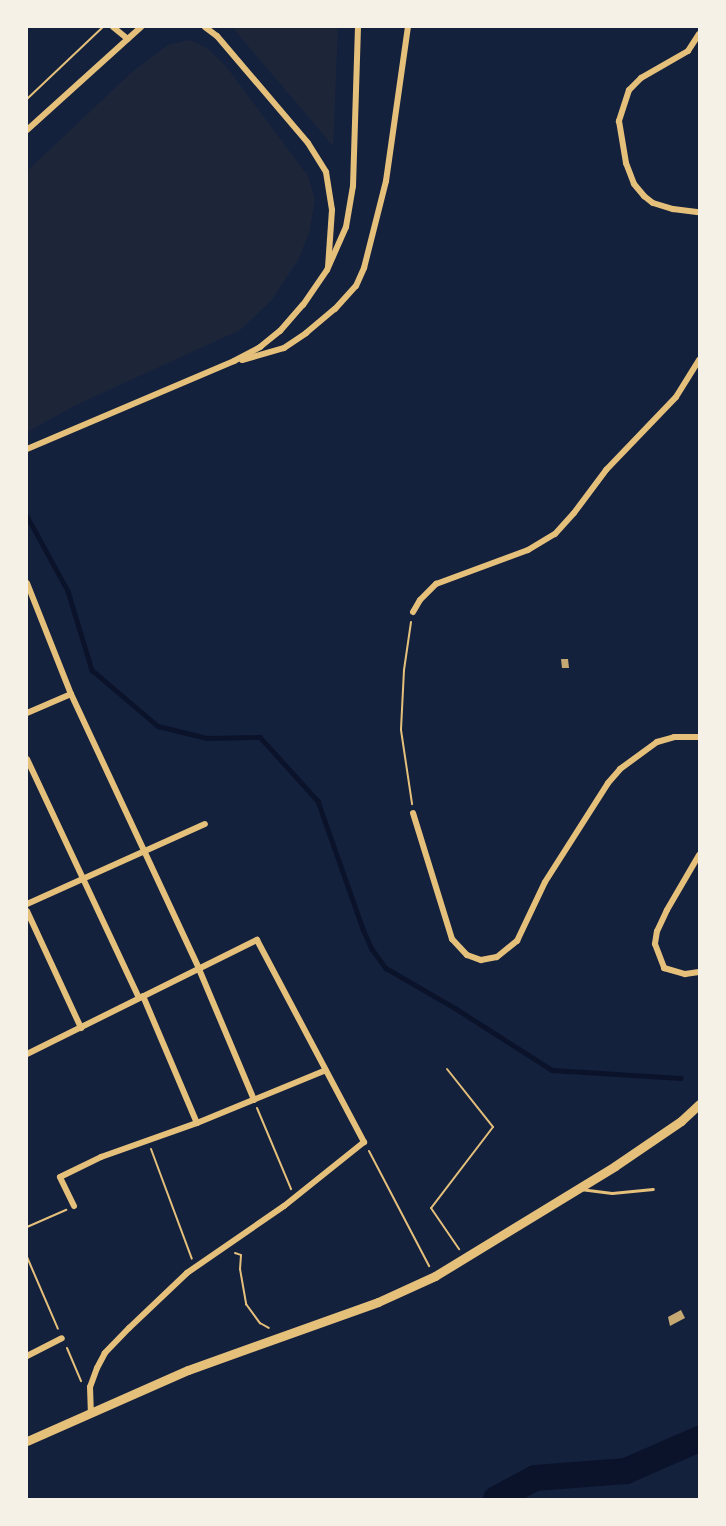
<!DOCTYPE html>
<html>
<head>
<meta charset="utf-8">
<style>
  body { margin:0 }
  #map { position:relative; width:726px; height:1526px; overflow:hidden; background:#14213d; font-family:Literata,serif }
  div>[style] { position:absolute }
  .green>* { inset:0; background:#1d2539 }
  .stream>* { height:4.5px; margin:-2.25px; padding:0 2.25px; transform-origin:2.25px; border-radius:2.25px; background:#0b132b }
  .river>* { height:26px; margin:-13px; padding:0 13px; transform-origin:13px; border-radius:13px; background:#0b132b }
  .building>* { inset:0; background:#c6a872 }
  .path>* { height:2px; margin:-1px; padding:0 1px; transform-origin:1px; border-radius:1px; background:#e5c07b }
  .service>* { height:3px; margin:-1.5px; padding:0 1.5px; transform-origin:1.5px; border-radius:1.5px; background:#e5c07b }
  .minor>* { height:6px; margin:-3px; padding:0 3px; transform-origin:3px; border-radius:3px; background:#e5c07b }
  .secondary>* { height:9px; margin:-4.5px; padding:0 4.5px; transform-origin:4.5px; border-radius:4.5px; background:#e5c07b }
  span { translate:-50% -50%; white-space:nowrap; text-align:center; line-height:1.15; -webkit-text-stroke:6px #f6f1e7; paint-order:stroke }
  .frame { position:absolute; inset:0; border:28px solid #f6f1e7; pointer-events:none }
</style>
</head>
<body>
<div id="map">
  <div class="green">
    <i style="clip-path:polygon(232px 27px,338px 27px,333px 146px)"></i>
    <i style="clip-path:polygon(190px 40px,207px 48px,225px 65px,308px 176px,315px 200px,309px 233px,298px 260px,271px 301px,240px 330px,76px 405px,27px 432px,27px 171px,132px 72px,168px 45px)"></i>
  </div>
  <div class="stream">
    <i style="left:27px;top:516px;width:85px;rotate:61.3deg"></i>
    <i style="left:68px;top:591px;width:83px;rotate:73.1deg"></i>
    <i style="left:92px;top:670px;width:87px;rotate:40.3deg"></i>
    <i style="left:158px;top:726px;width:50px;rotate:13.8deg"></i>
    <i style="left:207px;top:738px;width:53px;rotate:-1.1deg"></i>
    <i style="left:260px;top:737px;width:86px;rotate:47.8deg"></i>
    <i style="left:318px;top:801px;width:136px;rotate:70.6deg"></i>
    <i style="left:363px;top:929px;width:22px;rotate:66deg"></i>
    <i style="left:372px;top:949px;width:24px;rotate:54deg"></i>
    <i style="left:386px;top:968px;width:80px;rotate:30.1deg"></i>
    <i style="left:455px;top:1008px;width:115px;rotate:32.6deg"></i>
    <i style="left:552px;top:1070px;width:129px;rotate:3.5deg"></i>
  </div>
  <div class="river">
    <i style="left:496px;top:1499px;width:44px;rotate:-28.3deg"></i>
    <i style="left:535px;top:1478px;width:91px;rotate:-4.4deg"></i>
    <i style="left:626px;top:1471px;width:80px;rotate:-23.7deg"></i>
  </div>
  <div class="building">
    <i style="clip-path:polygon(561px 659px,568px 659px,569px 668px,562px 668px)"></i>
    <i style="clip-path:polygon(681px 1310px,685px 1318px,670px 1326px,668px 1317px)"></i>
  </div>
  <div class="path">
    <i style="left:27px;top:99px;width:105px;rotate:-43.5deg"></i>
    <i style="left:411px;top:622px;width:49px;rotate:98.3deg"></i>
    <i style="left:404px;top:670px;width:60px;rotate:92.9deg"></i>
    <i style="left:401px;top:730px;width:75px;rotate:81.5deg"></i>
    <i style="left:447px;top:1069px;width:74px;rotate:51.6deg"></i>
    <i style="left:493px;top:1127px;width:102px;rotate:127.4deg"></i>
    <i style="left:431px;top:1208px;width:50px;rotate:55.7deg"></i>
    <i style="left:257px;top:1108px;width:88px;rotate:67.2deg"></i>
    <i style="left:151px;top:1149px;width:117px;rotate:69.6deg"></i>
    <i style="left:369px;top:1151px;width:130px;rotate:62.4deg"></i>
    <i style="left:27px;top:1227px;width:43px;rotate:-23.6deg"></i>
    <i style="left:235px;top:1253px;width:6px;rotate:18deg"></i>
    <i style="left:241px;top:1255px;width:14px;rotate:94deg"></i>
    <i style="left:240px;top:1269px;width:36px;rotate:80deg"></i>
    <i style="left:246px;top:1304px;width:24px;rotate:54deg"></i>
    <i style="left:260px;top:1323px;width:10px;rotate:29deg"></i>
    <i style="left:27px;top:1257px;width:78px;rotate:66.7deg"></i>
    <i style="left:67px;top:1348px;width:36px;rotate:67deg"></i>
  </div>
  <div class="service">
    <i style="left:580px;top:1189px;width:32px;rotate:7deg"></i>
    <i style="left:612px;top:1193px;width:41px;rotate:-5.6deg"></i>
  </div>
  <div class="minor">
    <i style="left:113px;top:27px;width:19px;rotate:39deg"></i>
    <i style="left:205px;top:27px;width:15px;rotate:37deg"></i>
    <i style="left:217px;top:36px;width:140px;rotate:49.6deg"></i>
    <i style="left:308px;top:143px;width:34px;rotate:58deg"></i>
    <i style="left:326px;top:172px;width:38px;rotate:81deg"></i>
    <i style="left:332px;top:210px;width:57px;rotate:94deg"></i>
    <i style="left:699px;top:34px;width:20px;rotate:123deg"></i>
    <i style="left:688px;top:51px;width:54px;rotate:150.1deg"></i>
    <i style="left:641px;top:78px;width:17px;rotate:135deg"></i>
    <i style="left:629px;top:90px;width:33px;rotate:108deg"></i>
    <i style="left:619px;top:121px;width:43px;rotate:80.5deg"></i>
    <i style="left:626px;top:163px;width:22px;rotate:69deg"></i>
    <i style="left:634px;top:184px;width:16px;rotate:50deg"></i>
    <i style="left:644px;top:196px;width:11px;rotate:38deg"></i>
    <i style="left:653px;top:203px;width:21px;rotate:17deg"></i>
    <i style="left:673px;top:209px;width:26px;rotate:7deg"></i>
    <i style="left:27px;top:130px;width:154px;rotate:-42.1deg"></i>
    <i style="left:242px;top:360px;width:44px;rotate:-15.9deg"></i>
    <i style="left:284px;top:348px;width:27px;rotate:-34deg"></i>
    <i style="left:306px;top:333px;width:38px;rotate:-40deg"></i>
    <i style="left:335px;top:309px;width:31px;rotate:-48deg"></i>
    <i style="left:356px;top:286px;width:20px;rotate:-66deg"></i>
    <i style="left:364px;top:268px;width:90px;rotate:-75.8deg"></i>
    <i style="left:386px;top:181px;width:156px;rotate:-81.9deg"></i>
    <i style="left:27px;top:449px;width:225px;rotate:-23deg"></i>
    <i style="left:234px;top:361px;width:30px;rotate:-28deg"></i>
    <i style="left:260px;top:347px;width:26px;rotate:-39deg"></i>
    <i style="left:280px;top:331px;width:35px;rotate:-49deg"></i>
    <i style="left:303px;top:305px;width:42px;rotate:-55.6deg"></i>
    <i style="left:327px;top:270px;width:47px;rotate:-66.2deg"></i>
    <i style="left:346px;top:227px;width:42px;rotate:-80.3deg"></i>
    <i style="left:353px;top:186px;width:159px;rotate:-88.2deg"></i>
    <i style="left:27px;top:583px;width:119px;rotate:68.4deg"></i>
    <i style="left:71px;top:694px;width:303px;rotate:65deg"></i>
    <i style="left:199px;top:969px;width:142px;rotate:67.2deg"></i>
    <i style="left:413px;top:612px;width:14px;rotate:-60deg"></i>
    <i style="left:420px;top:600px;width:23px;rotate:-45deg"></i>
    <i style="left:436px;top:584px;width:98px;rotate:-20.3deg"></i>
    <i style="left:528px;top:550px;width:31px;rotate:-31deg"></i>
    <i style="left:555px;top:534px;width:28px;rotate:-48deg"></i>
    <i style="left:574px;top:513px;width:54px;rotate:-53.3deg"></i>
    <i style="left:606px;top:470px;width:101px;rotate:-46.2deg"></i>
    <i style="left:676px;top:397px;width:44px;rotate:-58.1deg"></i>
    <i style="left:27px;top:713px;width:48px;rotate:-23.4deg"></i>
    <i style="left:27px;top:759px;width:264px;rotate:64.9deg"></i>
    <i style="left:413px;top:813px;width:132px;rotate:72.8deg"></i>
    <i style="left:452px;top:939px;width:22px;rotate:47deg"></i>
    <i style="left:467px;top:955px;width:15px;rotate:20deg"></i>
    <i style="left:481px;top:960px;width:16px;rotate:-11deg"></i>
    <i style="left:497px;top:957px;width:26px;rotate:-39deg"></i>
    <i style="left:517px;top:941px;width:65px;rotate:-64.6deg"></i>
    <i style="left:545px;top:882px;width:117px;rotate:-57.5deg"></i>
    <i style="left:608px;top:783px;width:18px;rotate:-49deg"></i>
    <i style="left:620px;top:769px;width:46px;rotate:-36.1deg"></i>
    <i style="left:657px;top:742px;width:18px;rotate:-16deg"></i>
    <i style="left:674px;top:737px;width:25px"></i>
    <i style="left:699px;top:855px;width:64px;rotate:120.2deg"></i>
    <i style="left:667px;top:910px;width:23px;rotate:115deg"></i>
    <i style="left:657px;top:931px;width:13px;rotate:99deg"></i>
    <i style="left:655px;top:944px;width:26px;rotate:69deg"></i>
    <i style="left:664px;top:968px;width:22px;rotate:16deg"></i>
    <i style="left:685px;top:974px;width:14px;rotate:-8deg"></i>
    <i style="left:27px;top:904px;width:195px;rotate:-24.2deg"></i>
    <i style="left:27px;top:911px;width:129px;rotate:65.2deg"></i>
    <i style="left:143px;top:996px;width:138px;rotate:67deg"></i>
    <i style="left:27px;top:1054px;width:257px;rotate:-26.4deg"></i>
    <i style="left:257px;top:940px;width:229px;rotate:62.1deg"></i>
    <i style="left:364px;top:1142px;width:102px;rotate:141.3deg"></i>
    <i style="left:284px;top:1206px;width:118px;rotate:145.4deg"></i>
    <i style="left:187px;top:1273px;width:80px;rotate:136.5deg"></i>
    <i style="left:129px;top:1328px;width:35px;rotate:134deg"></i>
    <i style="left:105px;top:1353px;width:17px;rotate:118deg"></i>
    <i style="left:97px;top:1368px;width:20px;rotate:110deg"></i>
    <i style="left:90px;top:1387px;width:27px;rotate:88deg"></i>
    <i style="left:74px;top:1206px;width:32px;rotate:-116deg"></i>
    <i style="left:60px;top:1177px;width:46px;rotate:-26deg"></i>
    <i style="left:101px;top:1157px;width:102px;rotate:-19.5deg"></i>
    <i style="left:197px;top:1123px;width:139px;rotate:-22.3deg"></i>
    <i style="left:27px;top:1356px;width:39px;rotate:-27deg"></i>
  </div>
  <div class="secondary">
    <i style="left:27px;top:1441px;width:176px;rotate:-23.8deg"></i>
    <i style="left:188px;top:1370px;width:202px;rotate:-19.7deg"></i>
    <i style="left:378px;top:1302px;width:63px;rotate:-24.5deg"></i>
    <i style="left:435px;top:1276px;width:211px;rotate:-31.4deg"></i>
    <i style="left:615px;top:1166px;width:80px;rotate:-34.3deg"></i>
    <i style="left:681px;top:1121px;width:25px;rotate:-43deg"></i>
  </div>
  <div class="frame"></div>
</div>
</body>
</html>
